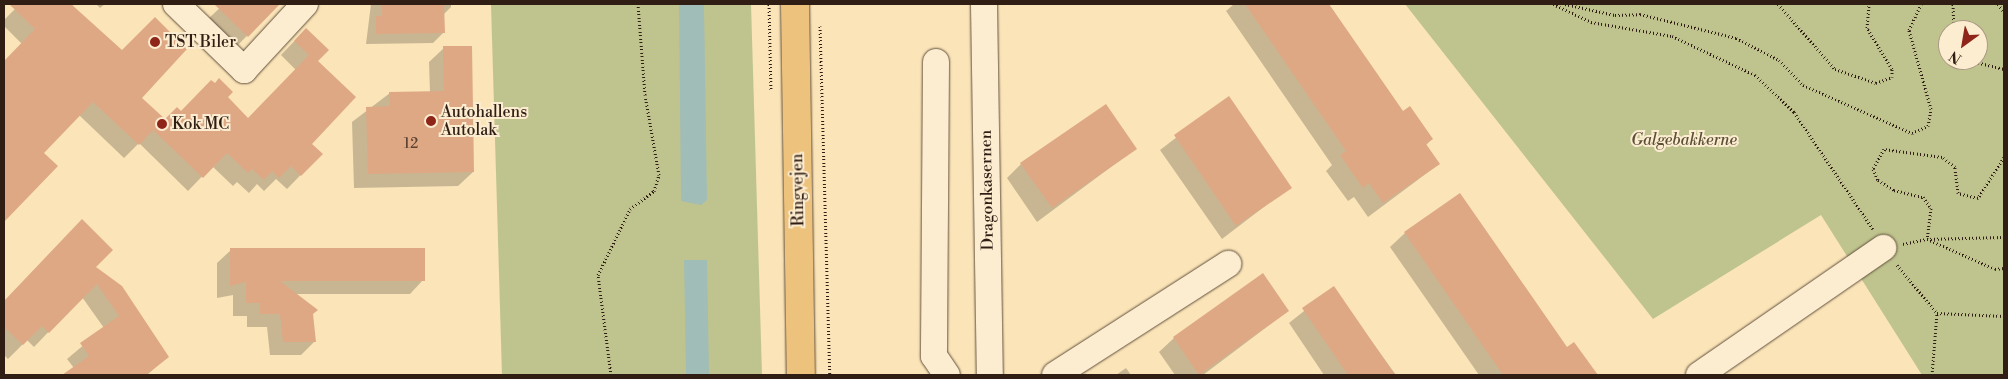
<!DOCTYPE html>
<html>
<head>
<meta charset="utf-8">
<style>
  body { margin:0 }
  #map { position:relative; width:2008px; height:379px; overflow:hidden; background:#fae4b8; font-family:"Libre Bodoni",serif }
  div>[style] { position:absolute }
  .green>* { inset:0; background:#bfc48e }
  .water>* { inset:0; background:#a0bdb7 }
  .shadow>* { inset:0; background:#0003 }
  .building>* { inset:0; background:#dea885 }
  .path>* { height:3px; margin-top:-1.5px; transform-origin:0; background:repeating-linear-gradient(90deg,#301d13 0 1px,transparent 0 3.5px) }
  .roads { filter:drop-shadow(0 0 1px #624f3c) drop-shadow(0 0 1px #624f3c) }
  .minor>* { height:26px; margin:-13px; padding:0 13px; transform-origin:13px; border-radius:13px; background:#fcedd1 }
  .major>* { height:28px; margin:-14px; padding:0 14px; transform-origin:14px; border-radius:14px; background:#edc27c }
  .dots>* { width:14px; height:14px; translate:-50% -50%; box-sizing:border-box; border:2px solid #fcedd1; border-radius:50% }
  span { translate:-50% -50%; white-space:nowrap; text-align:center; line-height:1.15; -webkit-text-stroke:4px #fcedd1; paint-order:stroke }
  .number-label { font-size:14px; color:#5c4030 }
  .number-label span { -webkit-text-stroke-width:0 }
  .poi-label { font-size:16px; color:#301d13 }
  .left { translate:0 -50%; text-align:left }
  .park-label { font-size:16px; color:#5b4f38; font-style:italic }
  .street-label { font-size:16px; color:#301d13 }
  .frame { position:absolute; inset:0; border:5px solid #301d13; pointer-events:none }
  .north { position:absolute; left:1938px; top:20px; width:50px; height:50px; box-sizing:border-box; background:#fcedd1; border:1px solid #aa9a85; border-radius:50%; rotate:212deg; font-size:14px; font-weight:700; line-height:20px; text-align:center; color:#301d13 }
  .north::after { content:''; display:block; margin:auto; width:18px; height:22px; background:#8f2418; clip-path:polygon(50% 0,100% 100%,50% 72%,0 100%) }
</style>
</head>
<body>
<div id="map">
  <div class="green">
    <i style="clip-path:polygon(491px 4px,751px 4px,762px 375px,502px 375px)"></i>
    <i style="clip-path:polygon(evenodd,1405px 4px,2004px 4px,2004px 375px,1922px 375px,1821px 215px,1653px 319px,1405px 4px,1948px 30px,1978px 30px,1978px 60px,1948px 60px,1948px 30px)"></i>
  </div>
  <div class="water">
    <i style="clip-path:polygon(679px 4px,704px 4px,707px 200px,701px 205px,681px 201px)"></i>
    <i style="clip-path:polygon(684px 260px,707px 260px,709px 375px,686px 375px)"></i>
  </div>
  <div class="shadow">
    <i style="clip-path:polygon(20px 4px,75px 4px,72px 6px,141px 98px,164px 121px,226px 97px,248px 120px,296px 70px,281px 55px,306px 29px,317px 61px,311px 144px,321px 154px,287px 189px,276px 179px,264px 191px,257px 184px,249px 193px,237px 182px,233px 186px,212px 166px,188px 191px,139px 143px,124px 158px,79px 115px,43px 153px,56px 166px,4px 220px,4px 62px,22px 44px,4px 26px,4px 20px)"></i>
    <i style="clip-path:polygon(96px 4px,105px 4px,100px 8px)"></i>
    <i style="clip-path:polygon(224px 4px,278px 4px,235px 48px,207px 20px)"></i>
    <i style="clip-path:polygon(371px 4px,451px 4px,451px 7px,443px 15px,444px 32px,433px 43px,366px 44px)"></i>
    <i style="clip-path:polygon(1234px 4px,1327px 4px,1402px 113px,1432px 139px,1426px 145px,1439px 164px,1368px 217px,1354px 197px,1348px 201px,1326px 171px,1332px 165px,1226px 11px)"></i>
    <i style="clip-path:polygon(444px 48px,473px 172px,458px 186px,354px 188px,352px 122px,390px 93px,430px 93px,429px 62px)"></i>
    <i style="clip-path:polygon(1228px 98px,1290px 187px,1222px 239px,1160px 150px)"></i>
    <i style="clip-path:polygon(1135px 149px,1037px 222px,1007px 178px,1021px 164px)"></i>
    <i style="clip-path:polygon(1405px 233px,1595px 374px,1479px 375px,1390px 247px)"></i>
    <i style="clip-path:polygon(68px 235px,167px 357px,147px 375px,64px 375px,74px 368px,67px 359px,104px 328px,82px 297px,34px 347px,27px 340px,8px 359px,4px 355px,4px 302px)"></i>
    <i style="clip-path:polygon(231px 250px,423px 280px,410px 294px,295px 294px,312px 314px,315px 341px,301px 355px,270px 355px,267px 327px,247px 327px,247px 316px,233px 316px,233px 295px,217px 298px,217px 263px)"></i>
    <i style="clip-path:polygon(1333px 288px,1396px 375px,1324px 375px,1289px 323px)"></i>
    <i style="clip-path:polygon(1288px 311px,1203px 375px,1175px 375px,1159px 352px,1174px 338px)"></i>
    <i style="clip-path:polygon(1126px 368px,1131px 375px,1116px 375px)"></i>
  </div>
  <div class="building">
    <i style="clip-path:polygon(9px 4px,71px 4px,122px 50px,155px 17px,187px 49px,142px 98px,165px 119px,177px 107px,181px 111px,211px 80px,215px 83px,219px 78px,233px 92px,228px 97px,248px 118px,309px 55px,294px 41px,306px 28px,329px 50px,318px 61px,356px 97px,312px 144px,323px 154px,301px 176px,291px 166px,279px 178px,272px 171px,264px 180px,252px 169px,248px 173px,227px 153px,203px 178px,153px 130px,139px 145px,93px 102px,44px 153px,58px 166px,4px 222px,4px 61px,35px 29px)"></i>
    <i style="clip-path:polygon(214px 4px,280px 4px,248px 37px)"></i>
    <i style="clip-path:polygon(382px 4px,444px 4px,445px 33px,376px 34px,376px 16px,382px 16px)"></i>
    <i style="clip-path:polygon(1245px 4px,1329px 4px,1403px 111px,1410px 106px,1433px 139px,1426px 144px,1440px 164px,1383px 203px,1369px 183px,1363px 188px,1340px 155px,1346px 151px)"></i>
    <i style="clip-path:polygon(443px 46px,472px 46px,474px 172px,368px 174px,366px 107px,390px 106px,389px 92px,444px 91px)"></i>
    <i style="clip-path:polygon(1229px 96px,1292px 188px,1236px 226px,1174px 135px)"></i>
    <i style="clip-path:polygon(1106px 104px,1137px 149px,1052px 208px,1020px 163px)"></i>
    <i style="clip-path:polygon(1460px 193px,1567px 347px,1574px 342px,1598px 375px,1503px 375px,1404px 232px)"></i>
    <i style="clip-path:polygon(82px 219px,113px 250px,96px 267px,122px 286px,169px 357px,146px 375px,62px 375px,89px 356px,80px 343px,119px 316px,97px 284px,49px 333px,42px 326px,23px 345px,4px 327px,4px 301px)"></i>
    <i style="clip-path:polygon(230px 248px,425px 248px,425px 281px,280px 281px,318px 310px,313px 314px,316px 342px,283px 342px,280px 314px,260px 314px,260px 303px,246px 303px,246px 282px,230px 286px)"></i>
    <i style="clip-path:polygon(1263px 273px,1289px 311px,1199px 375px,1173px 337px)"></i>
    <i style="clip-path:polygon(1334px 286px,1395px 375px,1348px 375px,1302px 308px)"></i>
  </div>
  <div class="path">
    <i style="left:769px;top:4px;width:87px;rotate:88.7deg"></i>
    <i style="left:1553px;top:4px;width:42px;rotate:25.3deg"></i>
    <i style="left:1591px;top:22px;width:82px;rotate:9.8deg"></i>
    <i style="left:1672px;top:36px;width:92px;rotate:25.2deg"></i>
    <i style="left:1755px;top:75px;width:54px;rotate:43.5deg"></i>
    <i style="left:1794px;top:112px;width:141px;rotate:56deg"></i>
    <i style="left:1565px;top:4px;width:51px;rotate:12.4deg"></i>
    <i style="left:1615px;top:15px;width:25px;rotate:-2deg"></i>
    <i style="left:1640px;top:14px;width:99px;rotate:14deg"></i>
    <i style="left:1736px;top:38px;width:48px;rotate:27.1deg"></i>
    <i style="left:1779px;top:60px;width:35px;rotate:46deg"></i>
    <i style="left:1803px;top:85px;width:119px;rotate:23.8deg"></i>
    <i style="left:1912px;top:133px;width:17px;rotate:-24deg"></i>
    <i style="left:1928px;top:126px;width:17px;rotate:-80deg"></i>
    <i style="left:1931px;top:109px;width:82px;rotate:-105.6deg"></i>
    <i style="left:1909px;top:30px;width:29px;rotate:-65deg"></i>
    <i style="left:1778px;top:4px;width:86px;rotate:48.8deg"></i>
    <i style="left:1835px;top:69px;width:43px;rotate:18.9deg"></i>
    <i style="left:1876px;top:83px;width:17px;rotate:-21deg"></i>
    <i style="left:1892px;top:77px;width:8px;rotate:-90deg"></i>
    <i style="left:1892px;top:69px;width:48px;rotate:-121.4deg"></i>
    <i style="left:1867px;top:28px;width:24px;rotate:-85deg"></i>
    <i style="left:1953px;top:4px;width:26px;rotate:88deg"></i>
    <i style="left:1998px;top:4px;width:10px;rotate:53deg"></i>
    <i style="left:820px;top:26px;width:349px;rotate:88.4deg"></i>
    <i style="left:1968px;top:60px;width:37px;rotate:14deg"></i>
    <i style="left:2004px;top:157px;width:49px;rotate:122.4deg"></i>
    <i style="left:1978px;top:198px;width:21px;rotate:-166deg"></i>
    <i style="left:1958px;top:193px;width:26px;rotate:-97deg"></i>
    <i style="left:1955px;top:167px;width:16px;rotate:-142deg"></i>
    <i style="left:1942px;top:157px;width:59px;rotate:-172.1deg"></i>
    <i style="left:1884px;top:149px;width:23px;rotate:119deg"></i>
    <i style="left:1873px;top:169px;width:12px;rotate:66deg"></i>
    <i style="left:1878px;top:180px;width:19px;rotate:32deg"></i>
    <i style="left:1894px;top:190px;width:30px;rotate:14deg"></i>
    <i style="left:1923px;top:197px;width:14px;rotate:54deg"></i>
    <i style="left:1931px;top:208px;width:31px;rotate:97deg"></i>
    <i style="left:1927px;top:239px;width:74px;rotate:23.8deg"></i>
    <i style="left:1995px;top:269px;width:9px;rotate:-6deg"></i>
    <i style="left:1903px;top:244px;width:25px;rotate:-12deg"></i>
    <i style="left:1927px;top:239px;width:77px;rotate:-1.5deg"></i>
    <i style="left:1897px;top:265px;width:62px;rotate:50.2deg"></i>
    <i style="left:1937px;top:313px;width:67px;rotate:2.6deg"></i>
    <i style="left:611px;top:375px;width:101px;rotate:-97.4deg"></i>
    <i style="left:598px;top:275px;width:73px;rotate:-64.1deg"></i>
    <i style="left:630px;top:209px;width:30px;rotate:-37deg"></i>
    <i style="left:654px;top:191px;width:17px;rotate:-73deg"></i>
    <i style="left:659px;top:175px;width:81px;rotate:-99.9deg"></i>
    <i style="left:645px;top:95px;width:91px;rotate:-94.4deg"></i>
    <i style="left:1932px;top:375px;width:62px;rotate:-85.4deg"></i>
  </div>
  <div class="roads">
    <div class="minor">
      <i style="left:176px;top:4px;width:95px;rotate:44.1deg"></i>
      <i style="left:244px;top:70px;width:90px;rotate:-47.3deg"></i>
      <i style="left:984px;top:4px;width:371px;rotate:89.1deg"></i>
      <i style="left:936px;top:62px;width:294px;rotate:90.4deg"></i>
      <i style="left:934px;top:356px;width:23px;rotate:56deg"></i>
      <i style="left:1055px;top:375px;width:206px;rotate:-32.7deg"></i>
      <i style="left:1699px;top:375px;width:224px;rotate:-34.6deg"></i>
    </div>
    <div class="major">
      <i style="left:795px;top:4px;width:371px;rotate:89.1deg"></i>
    </div>
  </div>
  <div class="dots">
    <i style="left:155px;top:42px;background:#8f2418"></i>
    <i style="left:431px;top:121px;background:#8f2418"></i>
    <i style="left:162px;top:124px;background:#8f2418"></i>
  </div>
  <div class="number-label">
    <span style="left:411px;top:144px">12</span>
  </div>
  <div class="poi-label">
    <span class="left" style="left:165px;top:42px">TST Biler</span>
    <span class="left" style="left:441px;top:121px">Autohallens<br>Autolak</span>
    <span class="left" style="left:172px;top:124px">Kok MC</span>
  </div>
  <div class="park-label">
    <span style="left:1684px;top:140px">Galgebakkerne</span>
  </div>
  <div class="street-label">
    <span style="left:798px;top:190px;rotate:-91deg">Ringvejen</span>
    <span style="left:987px;top:190px;rotate:-91deg">Dragonkasernen</span>
  </div>
  <div class="frame"></div>
  <div class="north">N</div>
</div>
</body>
</html>
